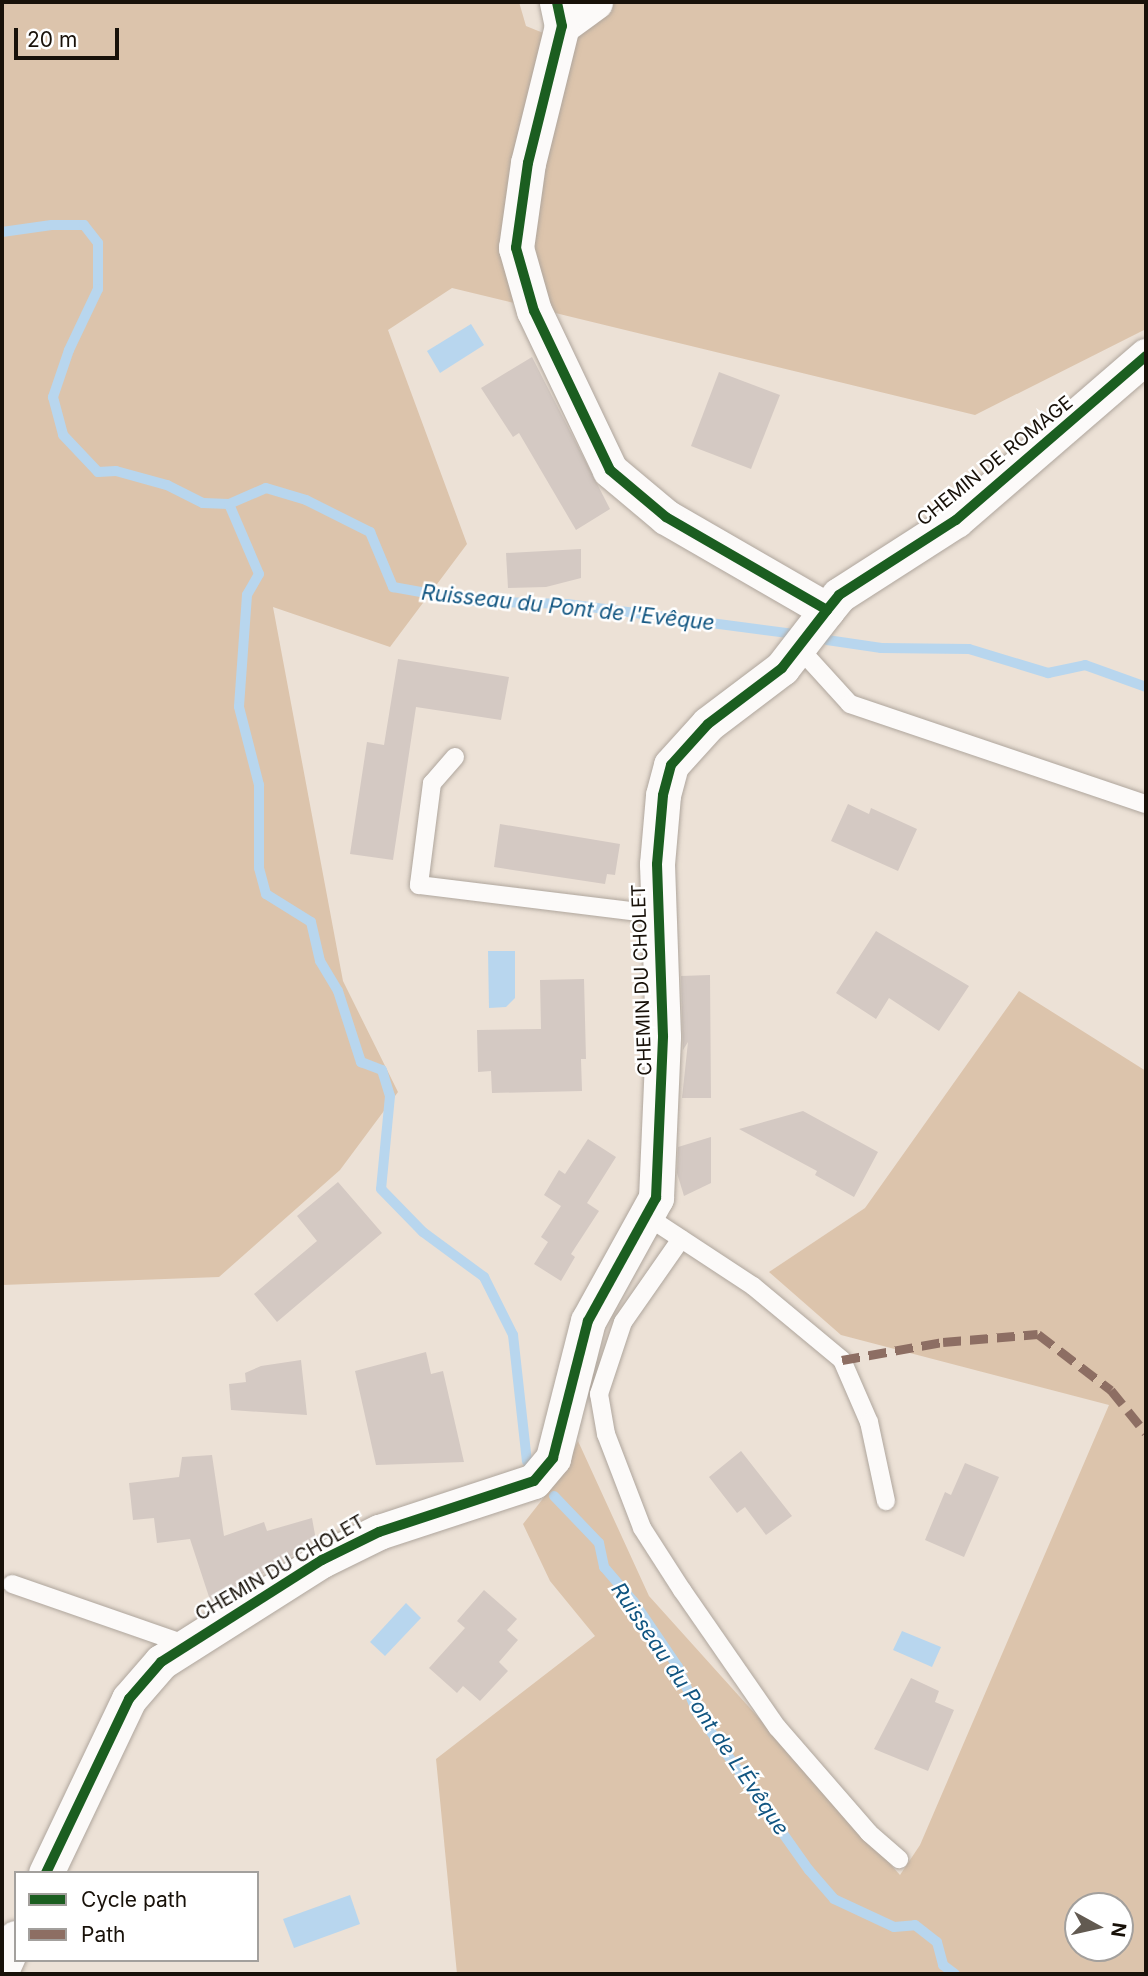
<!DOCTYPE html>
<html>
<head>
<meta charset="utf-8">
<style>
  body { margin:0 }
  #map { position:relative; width:1148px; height:1976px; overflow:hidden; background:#ece1d6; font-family:Inter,sans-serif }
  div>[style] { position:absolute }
  .green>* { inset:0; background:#dcc4ac }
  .water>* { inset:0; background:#b8d6ee }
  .stream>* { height:10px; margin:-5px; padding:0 5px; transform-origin:5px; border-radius:5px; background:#b8d6ee }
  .building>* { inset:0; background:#d4c9c3 }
  .roads { filter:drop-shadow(0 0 2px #afa69d) drop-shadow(0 0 2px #afa69d) }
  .lane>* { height:18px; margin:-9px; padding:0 9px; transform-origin:9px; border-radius:9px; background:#fcfaf9 }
  .street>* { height:35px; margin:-17.5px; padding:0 17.5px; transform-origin:17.5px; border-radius:17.5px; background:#fcfaf9 }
  .quiet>* { height:9px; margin-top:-4.5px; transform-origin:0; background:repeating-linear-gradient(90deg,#8d6e63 0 18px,transparent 0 27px) }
  .cycleway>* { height:10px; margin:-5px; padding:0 5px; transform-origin:5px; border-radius:5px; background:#1b5e20 }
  span { translate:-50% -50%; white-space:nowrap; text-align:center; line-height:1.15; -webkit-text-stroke:5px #fff; paint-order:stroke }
  .street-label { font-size:19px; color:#181109 }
  .water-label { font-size:21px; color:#115581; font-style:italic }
  .frame { position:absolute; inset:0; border:4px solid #181109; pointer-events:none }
  .legend { position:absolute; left:14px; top:1871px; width:245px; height:91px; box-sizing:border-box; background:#fff; border:2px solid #a3a09d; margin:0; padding:9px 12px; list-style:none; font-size:21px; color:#181109 }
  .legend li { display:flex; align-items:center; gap:14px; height:35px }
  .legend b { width:35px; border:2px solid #a3a09d }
  .north { position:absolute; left:1064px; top:1892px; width:70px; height:70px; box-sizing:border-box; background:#fff; border:2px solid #a3a09d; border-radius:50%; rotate:98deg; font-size:19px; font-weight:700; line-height:28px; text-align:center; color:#181109 }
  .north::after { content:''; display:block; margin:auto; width:24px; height:32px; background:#625a51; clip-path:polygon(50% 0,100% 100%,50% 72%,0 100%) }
  .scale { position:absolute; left:14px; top:28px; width:105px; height:32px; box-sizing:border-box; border:4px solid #181109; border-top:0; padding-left:9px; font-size:21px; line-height:24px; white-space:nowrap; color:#181109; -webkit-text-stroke:5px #fff; paint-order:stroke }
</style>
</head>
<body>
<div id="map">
  <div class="green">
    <i style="clip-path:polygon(2px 2px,519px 2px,526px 26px,563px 41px,606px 2px,1146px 2px,1146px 329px,975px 415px,452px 288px,388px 330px,467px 544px,390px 647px,273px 607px,343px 981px,398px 1092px,340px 1170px,219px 1277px,2px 1285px)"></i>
    <i style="clip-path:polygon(evenodd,1019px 991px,1146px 1071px,1146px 1974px,457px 1974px,436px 1759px,595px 1636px,550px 1581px,523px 1524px,560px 1477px,578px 1441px,649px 1596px,900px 1875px,920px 1845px,1109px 1405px,841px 1335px,769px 1272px,865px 1208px,1019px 991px,1078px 1906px,1120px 1906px,1120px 1948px,1078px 1948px,1078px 1906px)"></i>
  </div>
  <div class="water">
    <i style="clip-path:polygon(471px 324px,484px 345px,440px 373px,427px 351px)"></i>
    <i style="clip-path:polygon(488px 951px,515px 951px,515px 998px,506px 1007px,489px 1008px)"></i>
    <i style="clip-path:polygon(406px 1603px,421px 1618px,385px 1656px,370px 1642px)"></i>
    <i style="clip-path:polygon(902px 1631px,941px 1647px,932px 1667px,893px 1650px)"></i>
    <i style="clip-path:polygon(350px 1895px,360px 1924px,294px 1948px,283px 1919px)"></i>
  </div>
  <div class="stream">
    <i style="left:2px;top:232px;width:50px;rotate:-8deg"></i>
    <i style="left:52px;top:225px;width:32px"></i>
    <i style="left:84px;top:225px;width:23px;rotate:52deg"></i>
    <i style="left:98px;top:243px;width:46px;rotate:90deg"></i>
    <i style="left:98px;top:289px;width:68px;rotate:115.4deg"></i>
    <i style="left:69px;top:350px;width:50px;rotate:108.8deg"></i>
    <i style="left:53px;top:397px;width:39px;rotate:75deg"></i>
    <i style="left:63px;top:435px;width:51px;rotate:46.6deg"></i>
    <i style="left:98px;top:472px;width:18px;rotate:-3deg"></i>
    <i style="left:116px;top:471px;width:53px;rotate:15.4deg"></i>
    <i style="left:167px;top:485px;width:40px;rotate:26.6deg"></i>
    <i style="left:203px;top:503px;width:26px;rotate:2deg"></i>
    <i style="left:229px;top:504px;width:76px;rotate:66.8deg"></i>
    <i style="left:259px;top:574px;width:24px;rotate:120deg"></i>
    <i style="left:247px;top:595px;width:112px;rotate:94.1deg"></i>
    <i style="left:239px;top:707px;width:81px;rotate:75.6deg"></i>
    <i style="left:259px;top:785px;width:83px;rotate:90deg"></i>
    <i style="left:259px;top:868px;width:27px;rotate:75deg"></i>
    <i style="left:266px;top:894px;width:53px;rotate:31.9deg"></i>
    <i style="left:311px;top:922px;width:40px;rotate:77deg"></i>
    <i style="left:320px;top:961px;width:35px;rotate:59deg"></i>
    <i style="left:338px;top:991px;width:75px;rotate:72.1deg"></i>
    <i style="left:361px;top:1062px;width:22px;rotate:21deg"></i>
    <i style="left:382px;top:1070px;width:27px;rotate:73deg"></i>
    <i style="left:390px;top:1096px;width:93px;rotate:95.5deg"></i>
    <i style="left:381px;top:1189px;width:60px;rotate:45.7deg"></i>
    <i style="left:423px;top:1232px;width:76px;rotate:36.4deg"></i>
    <i style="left:484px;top:1277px;width:65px;rotate:63.4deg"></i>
    <i style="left:513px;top:1335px;width:127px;rotate:83.7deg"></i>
    <i style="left:229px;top:504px;width:40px;rotate:-23.4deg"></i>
    <i style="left:266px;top:488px;width:42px;rotate:16.7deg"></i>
    <i style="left:306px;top:500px;width:72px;rotate:26.6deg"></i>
    <i style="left:370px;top:532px;width:60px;rotate:67.3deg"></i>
    <i style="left:393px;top:587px;width:79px;rotate:10.2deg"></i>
    <i style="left:471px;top:601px;width:96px;rotate:1.8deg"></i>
    <i style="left:567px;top:604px;width:223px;rotate:7.5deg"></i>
    <i style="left:827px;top:640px;width:55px;rotate:8.4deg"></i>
    <i style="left:881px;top:648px;width:88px;rotate:0.7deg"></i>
    <i style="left:969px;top:649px;width:83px;rotate:16.9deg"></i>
    <i style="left:1048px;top:673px;width:38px;rotate:-12deg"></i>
    <i style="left:1085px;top:665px;width:65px;rotate:19.8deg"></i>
    <i style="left:554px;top:1496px;width:65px;rotate:46.2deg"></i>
    <i style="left:599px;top:1543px;width:25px;rotate:78deg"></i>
    <i style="left:604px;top:1567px;width:46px;rotate:49.4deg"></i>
    <i style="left:634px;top:1602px;width:78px;rotate:55.9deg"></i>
    <i style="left:678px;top:1667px;width:49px;rotate:67.1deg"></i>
    <i style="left:697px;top:1712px;width:194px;rotate:54.7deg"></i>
    <i style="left:809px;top:1870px;width:38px;rotate:49deg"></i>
    <i style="left:834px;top:1899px;width:66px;rotate:25deg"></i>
    <i style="left:894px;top:1927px;width:21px;rotate:-5deg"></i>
    <i style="left:915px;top:1925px;width:28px;rotate:38deg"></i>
    <i style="left:937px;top:1942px;width:24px;rotate:75deg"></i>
    <i style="left:943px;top:1965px;width:15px;rotate:37deg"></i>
  </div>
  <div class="building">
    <i style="clip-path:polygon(532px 357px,610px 509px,576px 530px,519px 433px,513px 437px,481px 388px)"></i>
    <i style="clip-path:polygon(719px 372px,780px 395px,751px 469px,691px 446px)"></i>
    <i style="clip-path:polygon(581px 549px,581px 578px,546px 587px,508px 588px,506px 553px)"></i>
    <i style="clip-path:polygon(398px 659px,509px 677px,501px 720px,416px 707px,393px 860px,350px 854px,367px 742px,384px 745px)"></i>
    <i style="clip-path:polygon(848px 804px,869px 814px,871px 808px,917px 829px,898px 871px,831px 841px)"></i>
    <i style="clip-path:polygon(500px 824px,620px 844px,615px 875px,607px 874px,605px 884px,494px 867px)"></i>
    <i style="clip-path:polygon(876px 931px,969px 986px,939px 1031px,889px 998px,876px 1019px,836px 993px)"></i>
    <i style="clip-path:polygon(710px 975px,711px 1098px,682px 1098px,688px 1042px,683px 1050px,681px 976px)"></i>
    <i style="clip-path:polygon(584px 979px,586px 1059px,581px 1059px,582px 1091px,492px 1093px,491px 1071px,478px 1072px,477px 1030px,541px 1029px,540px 980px)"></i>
    <i style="clip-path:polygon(803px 1111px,878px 1152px,854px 1197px,815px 1175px,817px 1171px,739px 1129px)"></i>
    <i style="clip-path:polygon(711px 1137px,711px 1183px,684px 1196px,677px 1173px,678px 1147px)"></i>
    <i style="clip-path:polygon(588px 1139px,616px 1157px,587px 1203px,599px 1211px,571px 1254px,575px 1257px,561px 1281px,534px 1264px,548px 1242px,541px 1237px,561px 1206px,544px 1195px,559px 1170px,565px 1174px)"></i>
    <i style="clip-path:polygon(338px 1182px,382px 1233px,277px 1322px,254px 1294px,317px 1241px,297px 1216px)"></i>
    <i style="clip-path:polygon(426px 1352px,431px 1374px,443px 1371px,464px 1462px,376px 1465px,355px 1371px)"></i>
    <i style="clip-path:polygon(301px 1360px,307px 1415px,231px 1410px,229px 1384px,246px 1382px,245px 1373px,261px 1366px)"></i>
    <i style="clip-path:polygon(741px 1451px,792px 1516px,766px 1535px,745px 1507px,737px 1513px,709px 1477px)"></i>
    <i style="clip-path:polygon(212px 1455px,224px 1536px,264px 1522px,267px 1531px,312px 1518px,316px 1540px,212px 1606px,190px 1539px,157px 1543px,154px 1518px,133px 1520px,129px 1483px,179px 1477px,182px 1457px)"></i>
    <i style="clip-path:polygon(965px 1463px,999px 1477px,964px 1557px,925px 1540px,945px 1492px,951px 1495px)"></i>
    <i style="clip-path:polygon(484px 1590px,517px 1619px,507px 1630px,518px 1640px,499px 1662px,508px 1671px,480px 1701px,463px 1686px,457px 1693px,429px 1668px,465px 1628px,457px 1621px)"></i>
    <i style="clip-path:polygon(911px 1678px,939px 1691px,935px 1702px,954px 1710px,928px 1771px,874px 1749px)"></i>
  </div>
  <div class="roads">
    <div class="lane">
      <i style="left:800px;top:649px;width:74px;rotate:47.7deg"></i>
      <i style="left:850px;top:704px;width:312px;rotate:18.7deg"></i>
      <i style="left:455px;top:757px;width:35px;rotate:131deg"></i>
      <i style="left:432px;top:783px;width:103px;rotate:97.3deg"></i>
      <i style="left:419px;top:885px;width:239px;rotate:7deg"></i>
      <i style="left:648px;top:1217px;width:126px;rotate:33.3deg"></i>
      <i style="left:753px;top:1286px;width:116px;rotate:39.7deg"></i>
      <i style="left:842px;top:1360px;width:68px;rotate:66.5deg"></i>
      <i style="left:869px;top:1422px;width:81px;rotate:77.9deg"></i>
      <i style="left:681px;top:1239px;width:101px;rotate:124.9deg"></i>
      <i style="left:623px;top:1322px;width:76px;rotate:108.4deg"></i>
      <i style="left:599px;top:1394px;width:41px;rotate:80.1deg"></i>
      <i style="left:606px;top:1434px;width:101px;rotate:69deg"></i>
      <i style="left:642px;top:1528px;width:74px;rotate:57.2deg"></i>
      <i style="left:682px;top:1590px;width:167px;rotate:55.3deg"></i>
      <i style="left:777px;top:1727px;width:140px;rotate:49deg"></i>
      <i style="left:869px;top:1833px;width:40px;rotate:41deg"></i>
      <i style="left:12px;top:1584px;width:182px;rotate:19.2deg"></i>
    </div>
    <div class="street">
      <i style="left:562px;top:26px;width:41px;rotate:-36deg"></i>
      <i style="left:827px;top:610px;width:19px;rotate:-51deg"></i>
      <i style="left:839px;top:595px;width:139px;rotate:-32.7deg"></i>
      <i style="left:956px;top:520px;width:251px;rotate:-40.8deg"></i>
      <i style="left:46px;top:1873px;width:193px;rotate:-64.5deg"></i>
      <i style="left:129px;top:1699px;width:49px;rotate:-49.1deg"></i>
      <i style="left:161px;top:1662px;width:191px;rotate:-32.4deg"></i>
      <i style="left:322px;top:1560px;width:64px;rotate:-26.2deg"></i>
      <i style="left:379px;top:1532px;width:163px;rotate:-18.2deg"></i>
      <i style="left:534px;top:1481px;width:30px;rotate:-50deg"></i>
      <i style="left:553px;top:1458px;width:141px;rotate:-75.7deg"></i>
      <i style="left:588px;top:1321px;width:141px;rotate:-61.1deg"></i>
      <i style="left:656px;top:1198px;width:162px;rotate:-87.5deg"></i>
      <i style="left:663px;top:1036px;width:172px;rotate:-92deg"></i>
      <i style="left:657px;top:864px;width:69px;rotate:-85deg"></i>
      <i style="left:663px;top:795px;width:31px;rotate:-75deg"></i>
      <i style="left:671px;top:765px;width:55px;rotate:-47.9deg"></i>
      <i style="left:708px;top:724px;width:93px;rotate:-37.1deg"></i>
      <i style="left:782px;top:668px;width:73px;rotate:-52.2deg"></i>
      <i style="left:827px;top:610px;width:186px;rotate:-150deg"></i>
      <i style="left:666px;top:517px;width:73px;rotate:-140deg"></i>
      <i style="left:610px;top:470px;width:176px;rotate:-115.5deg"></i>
      <i style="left:534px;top:311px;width:66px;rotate:-105.9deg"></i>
      <i style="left:516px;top:248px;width:86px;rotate:-82deg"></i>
      <i style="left:528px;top:163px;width:141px;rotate:-76.1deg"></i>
      <i style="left:562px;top:26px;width:25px;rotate:-102deg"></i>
      <i style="left:2px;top:1969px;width:34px;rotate:-66deg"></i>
    </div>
  </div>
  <div class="quiet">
    <i style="left:842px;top:1360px;width:103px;rotate:-10.1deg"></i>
    <i style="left:943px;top:1342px;width:95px;rotate:-4.8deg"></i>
    <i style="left:1038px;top:1334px;width:92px;rotate:37.5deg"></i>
    <i style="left:1111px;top:1390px;width:55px;rotate:50.9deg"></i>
  </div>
  <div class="cycleway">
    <i style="left:827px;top:610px;width:19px;rotate:-51deg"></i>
    <i style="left:839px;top:595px;width:139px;rotate:-32.7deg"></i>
    <i style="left:956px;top:520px;width:251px;rotate:-40.8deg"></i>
    <i style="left:46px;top:1873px;width:193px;rotate:-64.5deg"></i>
    <i style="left:129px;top:1699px;width:49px;rotate:-49.1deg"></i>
    <i style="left:161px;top:1662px;width:191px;rotate:-32.4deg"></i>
    <i style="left:322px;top:1560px;width:64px;rotate:-26.2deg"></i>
    <i style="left:379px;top:1532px;width:163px;rotate:-18.2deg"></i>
    <i style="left:534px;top:1481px;width:30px;rotate:-50deg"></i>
    <i style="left:553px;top:1458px;width:141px;rotate:-75.7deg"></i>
    <i style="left:588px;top:1321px;width:141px;rotate:-61.1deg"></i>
    <i style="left:656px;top:1198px;width:162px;rotate:-87.5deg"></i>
    <i style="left:663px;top:1036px;width:172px;rotate:-92deg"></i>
    <i style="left:657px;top:864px;width:69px;rotate:-85deg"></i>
    <i style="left:663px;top:795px;width:31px;rotate:-75deg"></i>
    <i style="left:671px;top:765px;width:55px;rotate:-47.9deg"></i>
    <i style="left:708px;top:724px;width:93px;rotate:-37.1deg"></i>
    <i style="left:782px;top:668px;width:73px;rotate:-52.2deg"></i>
    <i style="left:827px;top:610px;width:186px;rotate:-150deg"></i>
    <i style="left:666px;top:517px;width:73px;rotate:-140deg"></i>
    <i style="left:610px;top:470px;width:176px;rotate:-115.5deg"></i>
    <i style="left:534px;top:311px;width:66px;rotate:-105.9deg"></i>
    <i style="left:516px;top:248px;width:86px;rotate:-82deg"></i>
    <i style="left:528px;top:163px;width:141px;rotate:-76.1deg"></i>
    <i style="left:562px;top:26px;width:25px;rotate:-102deg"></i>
  </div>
  <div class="street-label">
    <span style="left:995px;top:461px;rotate:-39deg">CHEMIN DE ROMAGE</span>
    <span style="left:642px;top:980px;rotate:-92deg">CHEMIN DU CHOLET</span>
    <span style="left:280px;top:1568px;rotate:-30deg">CHEMIN DU CHOLET</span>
  </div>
  <div class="water-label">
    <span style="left:568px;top:608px;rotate:6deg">Ruisseau du Pont de l'Evêque</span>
    <span style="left:700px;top:1709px;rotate:56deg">Ruisseau du Pont de L'Évêque</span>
  </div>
  <div class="frame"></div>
  <ul class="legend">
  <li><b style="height:9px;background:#1b5e20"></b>Cycle path</li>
  <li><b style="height:9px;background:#8d6e63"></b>Path</li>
  </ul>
  <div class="north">N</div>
  <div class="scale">20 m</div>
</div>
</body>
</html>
